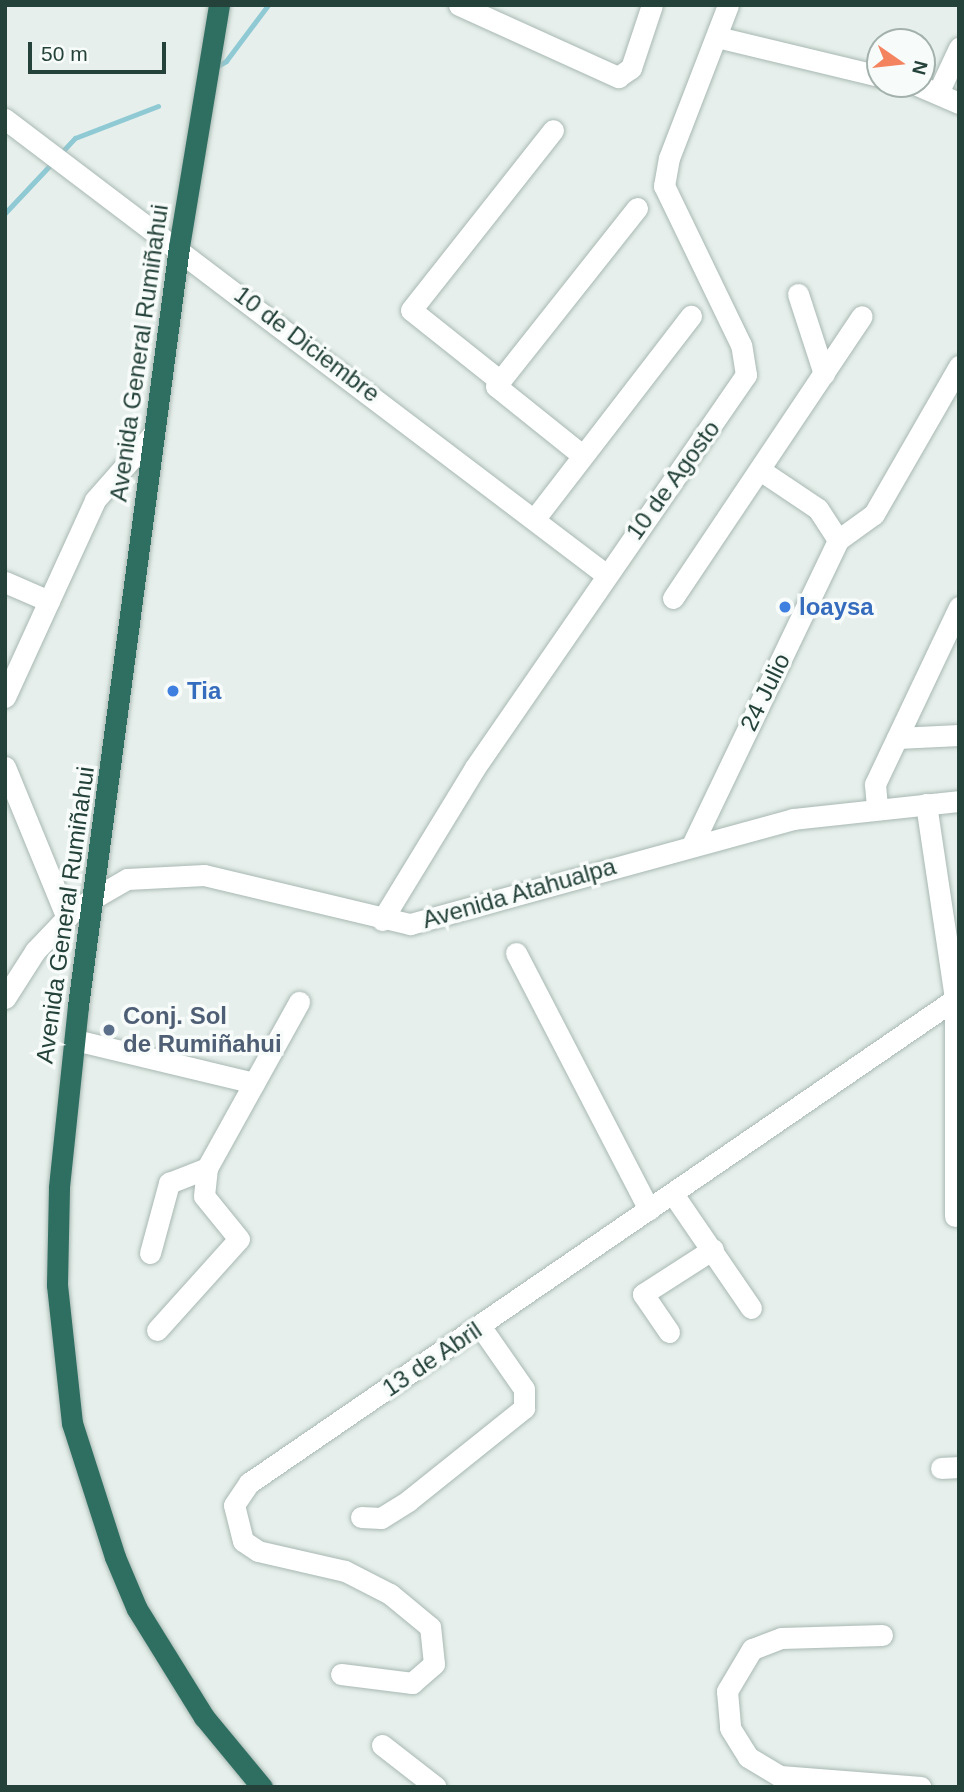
<!DOCTYPE html>
<html>
<head>
<meta charset="utf-8">
<style>
  body { margin:0 }
  #map { position:relative; width:964px; height:1792px; overflow:hidden; background:#e6efeb; font-family:Arial,sans-serif }
  div>[style] { position:absolute }
  .stream>* { height:5px; margin:-2.5px; padding:0 2.5px; transform-origin:2.5px; border-radius:2.5px; background:#8ec9d4 }
  .roads { filter:drop-shadow(0 0 2px #a8b8b2) drop-shadow(0 0 2px #a8b8b2) }
  .minor>* { height:21px; margin:-10.5px; padding:0 10.5px; transform-origin:10.5px; border-radius:10.5px; background:#fff }
  .highway>* { height:21px; margin:-10.5px; padding:0 10.5px; transform-origin:10.5px; border-radius:10.5px; background:#2f6f62 }
  .dots>* { width:19px; height:19px; translate:-50% -50%; box-sizing:border-box; border:4px solid #f7fbf9; border-radius:50% }
  span { translate:-50% -50%; white-space:nowrap; text-align:center; line-height:1.15; -webkit-text-stroke:7px #f7fbf9; paint-order:stroke }
  .street-label { font-size:24px; color:#24423a }
  .shop-label { font-size:24px; color:#366cbe; font-weight:700 }
  .left { translate:0 -50%; text-align:left }
  .service-label { font-size:24px; color:#4e5e75; font-weight:700 }
  .frame { position:absolute; inset:0; border:7px solid #24423a; pointer-events:none }
  .north { position:absolute; left:866px; top:28px; width:70px; height:70px; box-sizing:border-box; background:#f7fbf9; border:2px solid #a3b1ad; border-radius:50%; rotate:104deg; font-size:19px; font-weight:700; line-height:28px; text-align:center; color:#24423a }
  .north::after { content:''; display:block; margin:auto; width:24px; height:32px; background:#f4845f; clip-path:polygon(50% 0,100% 100%,50% 72%,0 100%) }
  .scale { position:absolute; left:28px; top:42px; width:138px; height:32px; box-sizing:border-box; border:4px solid #24423a; border-top:0; padding-left:9px; font-size:21px; line-height:24px; white-space:nowrap; color:#24423a; -webkit-text-stroke:5px #f7fbf9; paint-order:stroke }
</style>
</head>
<body>
<div id="map">
  <div class="stream">
    <i style="left:214px;top:68px;width:14px;rotate:-30deg"></i>
    <i style="left:226px;top:61px;width:70px;rotate:-53.1deg"></i>
    <i style="left:60px;top:154px;width:22px;rotate:-47deg"></i>
    <i style="left:75px;top:138px;width:89px;rotate:-21.1deg"></i>
    <i style="left:5px;top:213px;width:70px;rotate:-46.7deg"></i>
  </div>
  <div class="roads">
    <div class="minor">
      <i style="left:459px;top:5px;width:175px;rotate:24.4deg"></i>
      <i style="left:618px;top:77px;width:16px;rotate:-35deg"></i>
      <i style="left:631px;top:68px;width:66px;rotate:-71.6deg"></i>
      <i style="left:717px;top:37px;width:168px;rotate:13.5deg"></i>
      <i style="left:915px;top:84px;width:48px;rotate:23.4deg"></i>
      <i style="left:938px;top:93px;width:50px;rotate:-65deg"></i>
      <i style="left:5px;top:119px;width:753px;rotate:37.17deg"></i>
      <i style="left:798px;top:294px;width:84px;rotate:72deg"></i>
      <i style="left:499px;top:380px;width:112px;rotate:-141.5deg"></i>
      <i style="left:411px;top:310px;width:229px;rotate:-51.7deg"></i>
      <i style="left:582px;top:455px;width:110px;rotate:-141.3deg"></i>
      <i style="left:496px;top:386px;width:227px;rotate:-51.6deg"></i>
      <i style="left:763px;top:472px;width:66px;rotate:33.9deg"></i>
      <i style="left:818px;top:509px;width:37px;rotate:57deg"></i>
      <i style="left:536px;top:517px;width:254px;rotate:-52.4deg"></i>
      <i style="left:838px;top:540px;width:44px;rotate:-35.8deg"></i>
      <i style="left:874px;top:514px;width:171px;rotate:-60.1deg"></i>
      <i style="left:5px;top:582px;width:48px;rotate:23.4deg"></i>
      <i style="left:673px;top:598px;width:339px;rotate:-56.2deg"></i>
      <i style="left:5px;top:697px;width:217px;rotate:-65.4deg"></i>
      <i style="left:95px;top:500px;width:89px;rotate:-48.6deg"></i>
      <i style="left:897px;top:738px;width:62px;rotate:-2.8deg"></i>
      <i style="left:5px;top:767px;width:163px;rotate:67.7deg"></i>
      <i style="left:926px;top:804px;width:197px;rotate:81.5deg"></i>
      <i style="left:955px;top:999px;width:217px;rotate:90deg"></i>
      <i style="left:877px;top:807px;width:23px;rotate:-95deg"></i>
      <i style="left:875px;top:784px;width:196px;rotate:-64.6deg"></i>
      <i style="left:693px;top:843px;width:336px;rotate:-64.4deg"></i>
      <i style="left:382px;top:920px;width:177px;rotate:-58.6deg"></i>
      <i style="left:474px;top:769px;width:479px;rotate:-55.4deg"></i>
      <i style="left:746px;top:375px;width:30px;rotate:-99deg"></i>
      <i style="left:741px;top:345px;width:177px;rotate:-115.8deg"></i>
      <i style="left:664px;top:186px;width:28px;rotate:-80deg"></i>
      <i style="left:669px;top:158px;width:164px;rotate:-68.9deg"></i>
      <i style="left:516px;top:953px;width:289px;rotate:62.6deg"></i>
      <i style="left:5px;top:998px;width:56px;rotate:-57.4deg"></i>
      <i style="left:35px;top:951px;width:58px;rotate:-46.4deg"></i>
      <i style="left:75px;top:909px;width:60px;rotate:-30deg"></i>
      <i style="left:127px;top:879px;width:77px;rotate:-3deg"></i>
      <i style="left:204px;top:875px;width:212px;rotate:13.4deg"></i>
      <i style="left:410px;top:924px;width:397px;rotate:-15.3deg"></i>
      <i style="left:793px;top:819px;width:167px;rotate:-6.2deg"></i>
      <i style="left:75px;top:1040px;width:184px;rotate:13.5deg"></i>
      <i style="left:673px;top:1194px;width:138px;rotate:55.6deg"></i>
      <i style="left:150px;top:1253px;width:73px;rotate:-74.8deg"></i>
      <i style="left:169px;top:1183px;width:41px;rotate:-21.5deg"></i>
      <i style="left:157px;top:1330px;width:122px;rotate:-48deg"></i>
      <i style="left:239px;top:1239px;width:55px;rotate:-129.1deg"></i>
      <i style="left:204px;top:1196px;width:28px;rotate:-84deg"></i>
      <i style="left:207px;top:1168px;width:190px;rotate:-61deg"></i>
      <i style="left:669px;top:1332px;width:46px;rotate:-124.4deg"></i>
      <i style="left:643px;top:1294px;width:83px;rotate:-32.7deg"></i>
      <i style="left:941px;top:1468px;width:18px;rotate:-3deg"></i>
      <i style="left:361px;top:1517px;width:20px;rotate:3deg"></i>
      <i style="left:381px;top:1518px;width:32px;rotate:-32deg"></i>
      <i style="left:408px;top:1501px;width:149px;rotate:-38.7deg"></i>
      <i style="left:524px;top:1408px;width:19px;rotate:-90deg"></i>
      <i style="left:524px;top:1389px;width:77px;rotate:-124.9deg"></i>
      <i style="left:882px;top:1635px;width:101px;rotate:178.3deg"></i>
      <i style="left:781px;top:1638px;width:31px;rotate:159deg"></i>
      <i style="left:752px;top:1649px;width:49px;rotate:120.8deg"></i>
      <i style="left:727px;top:1691px;width:37px;rotate:85deg"></i>
      <i style="left:730px;top:1728px;width:34px;rotate:58deg"></i>
      <i style="left:748px;top:1757px;width:37px;rotate:31deg"></i>
      <i style="left:780px;top:1776px;width:141px;rotate:4.5deg"></i>
      <i style="left:341px;top:1674px;width:72px;rotate:7.2deg"></i>
      <i style="left:412px;top:1683px;width:29px;rotate:-41deg"></i>
      <i style="left:434px;top:1664px;width:37px;rotate:-96deg"></i>
      <i style="left:430px;top:1627px;width:52px;rotate:-140.5deg"></i>
      <i style="left:390px;top:1594px;width:51px;rotate:-152.9deg"></i>
      <i style="left:345px;top:1571px;width:89px;rotate:-167.1deg"></i>
      <i style="left:258px;top:1551px;width:18px;rotate:-146deg"></i>
      <i style="left:243px;top:1541px;width:37px;rotate:-104deg"></i>
      <i style="left:234px;top:1505px;width:27px;rotate:-56deg"></i>
      <i style="left:249px;top:1483px;width:856px;rotate:-34.43deg"></i>
      <i style="left:382px;top:1745px;width:68px;rotate:37.9deg"></i>
    </div>
    <div class="highway">
      <i style="left:219px;top:5px;width:245px;rotate:99.4deg"></i>
      <i style="left:179px;top:247px;width:766px;rotate:97.58deg"></i>
      <i style="left:78px;top:1006px;width:183px;rotate:96deg"></i>
      <i style="left:59px;top:1188px;width:97px;rotate:91.2deg"></i>
      <i style="left:57px;top:1285px;width:139px;rotate:83.8deg"></i>
      <i style="left:72px;top:1423px;width:141px;rotate:72.2deg"></i>
      <i style="left:115px;top:1557px;width:56px;rotate:67.1deg"></i>
      <i style="left:137px;top:1609px;width:127px;rotate:58.2deg"></i>
      <i style="left:204px;top:1717px;width:91px;rotate:50.4deg"></i>
    </div>
  </div>
  <div class="dots">
    <i style="left:785px;top:607px;background:#3f7fe0"></i>
    <i style="left:173px;top:691px;background:#3f7fe0"></i>
    <i style="left:109px;top:1030px;background:#5c6f8a"></i>
  </div>
  <div class="street-label">
    <span style="left:307px;top:344px;rotate:37deg">10 de Diciembre</span>
    <span style="left:139px;top:353px;rotate:-82deg">Avenida General Rumiñahui</span>
    <span style="left:673px;top:480px;rotate:-54deg">10 de Agosto</span>
    <span style="left:765px;top:692px;rotate:-64deg">24 Julio</span>
    <span style="left:519px;top:893px;rotate:-16deg">Avenida Atahualpa</span>
    <span style="left:65px;top:915px;rotate:-82deg">Avenida General Rumiñahui</span>
    <span style="left:432px;top:1359px;rotate:-34deg">13 de Abril</span>
  </div>
  <div class="shop-label">
    <span class="left" style="left:799px;top:607px">loaysa</span>
    <span class="left" style="left:187px;top:691px">Tia</span>
  </div>
  <div class="service-label">
    <span class="left" style="left:123px;top:1030px">Conj. Sol<br>de Rumiñahui</span>
  </div>
  <div class="frame"></div>
  <div class="north">N</div>
  <div class="scale">50 m</div>
</div>
</body>
</html>
